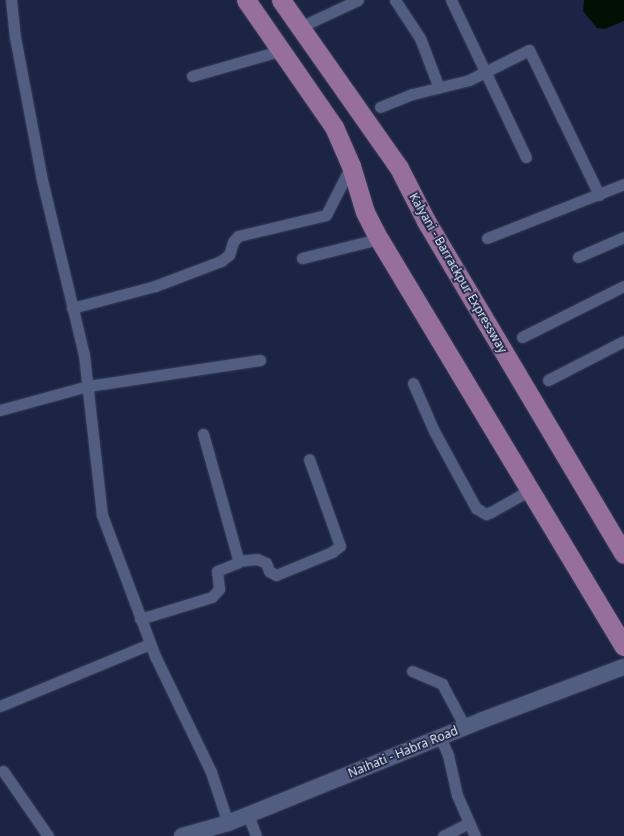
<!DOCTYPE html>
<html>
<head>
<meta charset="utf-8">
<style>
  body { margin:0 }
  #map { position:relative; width:624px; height:836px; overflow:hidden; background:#1b2444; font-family:"Noto Sans",sans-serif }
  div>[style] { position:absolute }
  .water>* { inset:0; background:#001003 }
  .roads { filter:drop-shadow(0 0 1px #383e57) drop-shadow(0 0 1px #383e57) }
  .minor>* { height:11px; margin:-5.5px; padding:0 5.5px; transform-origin:5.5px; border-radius:5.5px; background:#515e82 }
  .secondary>* { height:16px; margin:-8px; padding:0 8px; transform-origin:8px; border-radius:8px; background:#515e82 }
  .trunk>* { height:19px; margin:-9.5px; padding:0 9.5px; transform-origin:9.5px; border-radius:9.5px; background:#966f9c }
  span { translate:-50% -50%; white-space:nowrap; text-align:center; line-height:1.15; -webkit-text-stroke:3.5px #1b2444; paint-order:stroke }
  .street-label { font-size:12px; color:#eaeffc }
</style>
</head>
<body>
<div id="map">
  <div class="water">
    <i style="clip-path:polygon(584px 0,624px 0,624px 21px,605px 29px,597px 28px,583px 11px)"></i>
  </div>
  <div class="roads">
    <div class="minor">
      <i style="left:11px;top:0;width:37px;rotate:84deg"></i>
      <i style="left:15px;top:37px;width:146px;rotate:79.3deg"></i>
      <i style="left:42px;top:180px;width:180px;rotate:76.5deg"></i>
      <i style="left:84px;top:355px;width:161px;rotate:83.6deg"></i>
      <i style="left:102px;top:515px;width:151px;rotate:69.4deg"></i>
      <i style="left:155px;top:656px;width:129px;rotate:64.2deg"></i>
      <i style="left:211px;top:772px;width:54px;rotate:71.6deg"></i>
      <i style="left:395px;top:0;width:45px;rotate:56.7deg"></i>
      <i style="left:420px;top:38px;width:53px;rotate:69.2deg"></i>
      <i style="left:451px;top:0;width:174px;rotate:64.5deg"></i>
      <i style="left:300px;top:27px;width:64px;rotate:-25deg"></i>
      <i style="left:192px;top:76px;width:91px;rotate:-16deg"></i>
      <i style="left:380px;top:107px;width:35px;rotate:-22deg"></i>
      <i style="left:413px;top:94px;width:58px;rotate:-14deg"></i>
      <i style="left:469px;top:80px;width:67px;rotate:-26.6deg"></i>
      <i style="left:529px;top:50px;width:161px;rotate:64.2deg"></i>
      <i style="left:487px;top:238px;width:147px;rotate:-21.5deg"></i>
      <i style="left:578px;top:257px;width:50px;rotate:-23.5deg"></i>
      <i style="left:302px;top:258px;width:79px;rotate:-13.9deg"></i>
      <i style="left:72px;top:308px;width:86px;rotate:-14.8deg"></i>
      <i style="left:155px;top:286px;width:71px;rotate:-20.7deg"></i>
      <i style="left:221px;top:261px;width:10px;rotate:-37deg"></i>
      <i style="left:229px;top:255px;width:14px;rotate:-73deg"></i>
      <i style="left:233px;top:242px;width:8px;rotate:-50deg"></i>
      <i style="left:238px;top:236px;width:90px;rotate:-13.4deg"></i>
      <i style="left:326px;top:215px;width:55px;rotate:-63deg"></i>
      <i style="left:522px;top:337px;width:114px;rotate:-26.6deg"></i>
      <i style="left:548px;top:380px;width:85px;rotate:-27.2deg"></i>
      <i style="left:413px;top:383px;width:52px;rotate:66.4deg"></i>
      <i style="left:434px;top:431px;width:88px;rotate:61.4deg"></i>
      <i style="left:476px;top:508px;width:12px;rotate:31deg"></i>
      <i style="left:486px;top:514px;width:5px;rotate:-22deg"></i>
      <i style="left:491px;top:512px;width:45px;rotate:-29.4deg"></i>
      <i style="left:0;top:410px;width:91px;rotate:-15.3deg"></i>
      <i style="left:88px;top:386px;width:174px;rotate:-8.6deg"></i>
      <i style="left:237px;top:561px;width:20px;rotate:-6deg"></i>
      <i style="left:257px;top:559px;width:10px;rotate:24deg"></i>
      <i style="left:266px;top:563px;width:9px;rotate:69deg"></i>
      <i style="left:269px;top:571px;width:8px;rotate:30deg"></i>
      <i style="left:276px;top:575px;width:61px;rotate:-22.3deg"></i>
      <i style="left:332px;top:552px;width:10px;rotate:-37deg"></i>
      <i style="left:340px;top:546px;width:92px;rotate:-109.6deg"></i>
      <i style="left:140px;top:619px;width:75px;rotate:-17deg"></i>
      <i style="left:212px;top:597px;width:11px;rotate:-49deg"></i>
      <i style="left:219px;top:589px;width:18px;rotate:-96deg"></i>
      <i style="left:217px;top:571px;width:22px;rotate:-22deg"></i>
      <i style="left:237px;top:563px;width:4px;rotate:-76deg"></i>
      <i style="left:238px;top:559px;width:130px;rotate:-105.6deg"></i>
      <i style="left:412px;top:671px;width:33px;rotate:23deg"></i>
      <i style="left:442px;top:684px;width:49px;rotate:61.9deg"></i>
      <i style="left:0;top:706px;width:162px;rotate:-22.5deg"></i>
      <i style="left:440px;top:737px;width:20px;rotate:66deg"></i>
      <i style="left:448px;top:755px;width:41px;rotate:77.3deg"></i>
      <i style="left:457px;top:795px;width:45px;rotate:66.3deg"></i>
      <i style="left:3px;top:771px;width:79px;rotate:55.3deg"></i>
      <i style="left:248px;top:815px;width:22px;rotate:69deg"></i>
      <i style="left:443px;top:836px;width:29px;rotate:-27deg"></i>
    </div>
    <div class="secondary">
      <i style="left:182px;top:836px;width:48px;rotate:-15.8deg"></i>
      <i style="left:228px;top:823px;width:272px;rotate:-22deg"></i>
      <i style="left:480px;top:721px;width:154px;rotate:-20.6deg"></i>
    </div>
    <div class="trunk">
      <i style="left:246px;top:0;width:155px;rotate:55.3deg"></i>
      <i style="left:334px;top:127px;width:43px;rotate:66.4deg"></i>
      <i style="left:351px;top:166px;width:48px;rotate:73.1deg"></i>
      <i style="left:365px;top:212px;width:30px;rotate:63deg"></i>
      <i style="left:379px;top:239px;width:475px;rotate:59deg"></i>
      <i style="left:281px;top:0;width:205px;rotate:54.9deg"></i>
      <i style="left:399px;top:168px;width:59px;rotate:63deg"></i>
      <i style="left:426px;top:221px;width:387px;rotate:59.3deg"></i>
    </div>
  </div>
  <div class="street-label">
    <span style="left:458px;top:273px;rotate:60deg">Kalyani - Barrackpur Expressway</span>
    <span style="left:403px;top:752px;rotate:-22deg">Naihati - Habra Road</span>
  </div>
</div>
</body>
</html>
